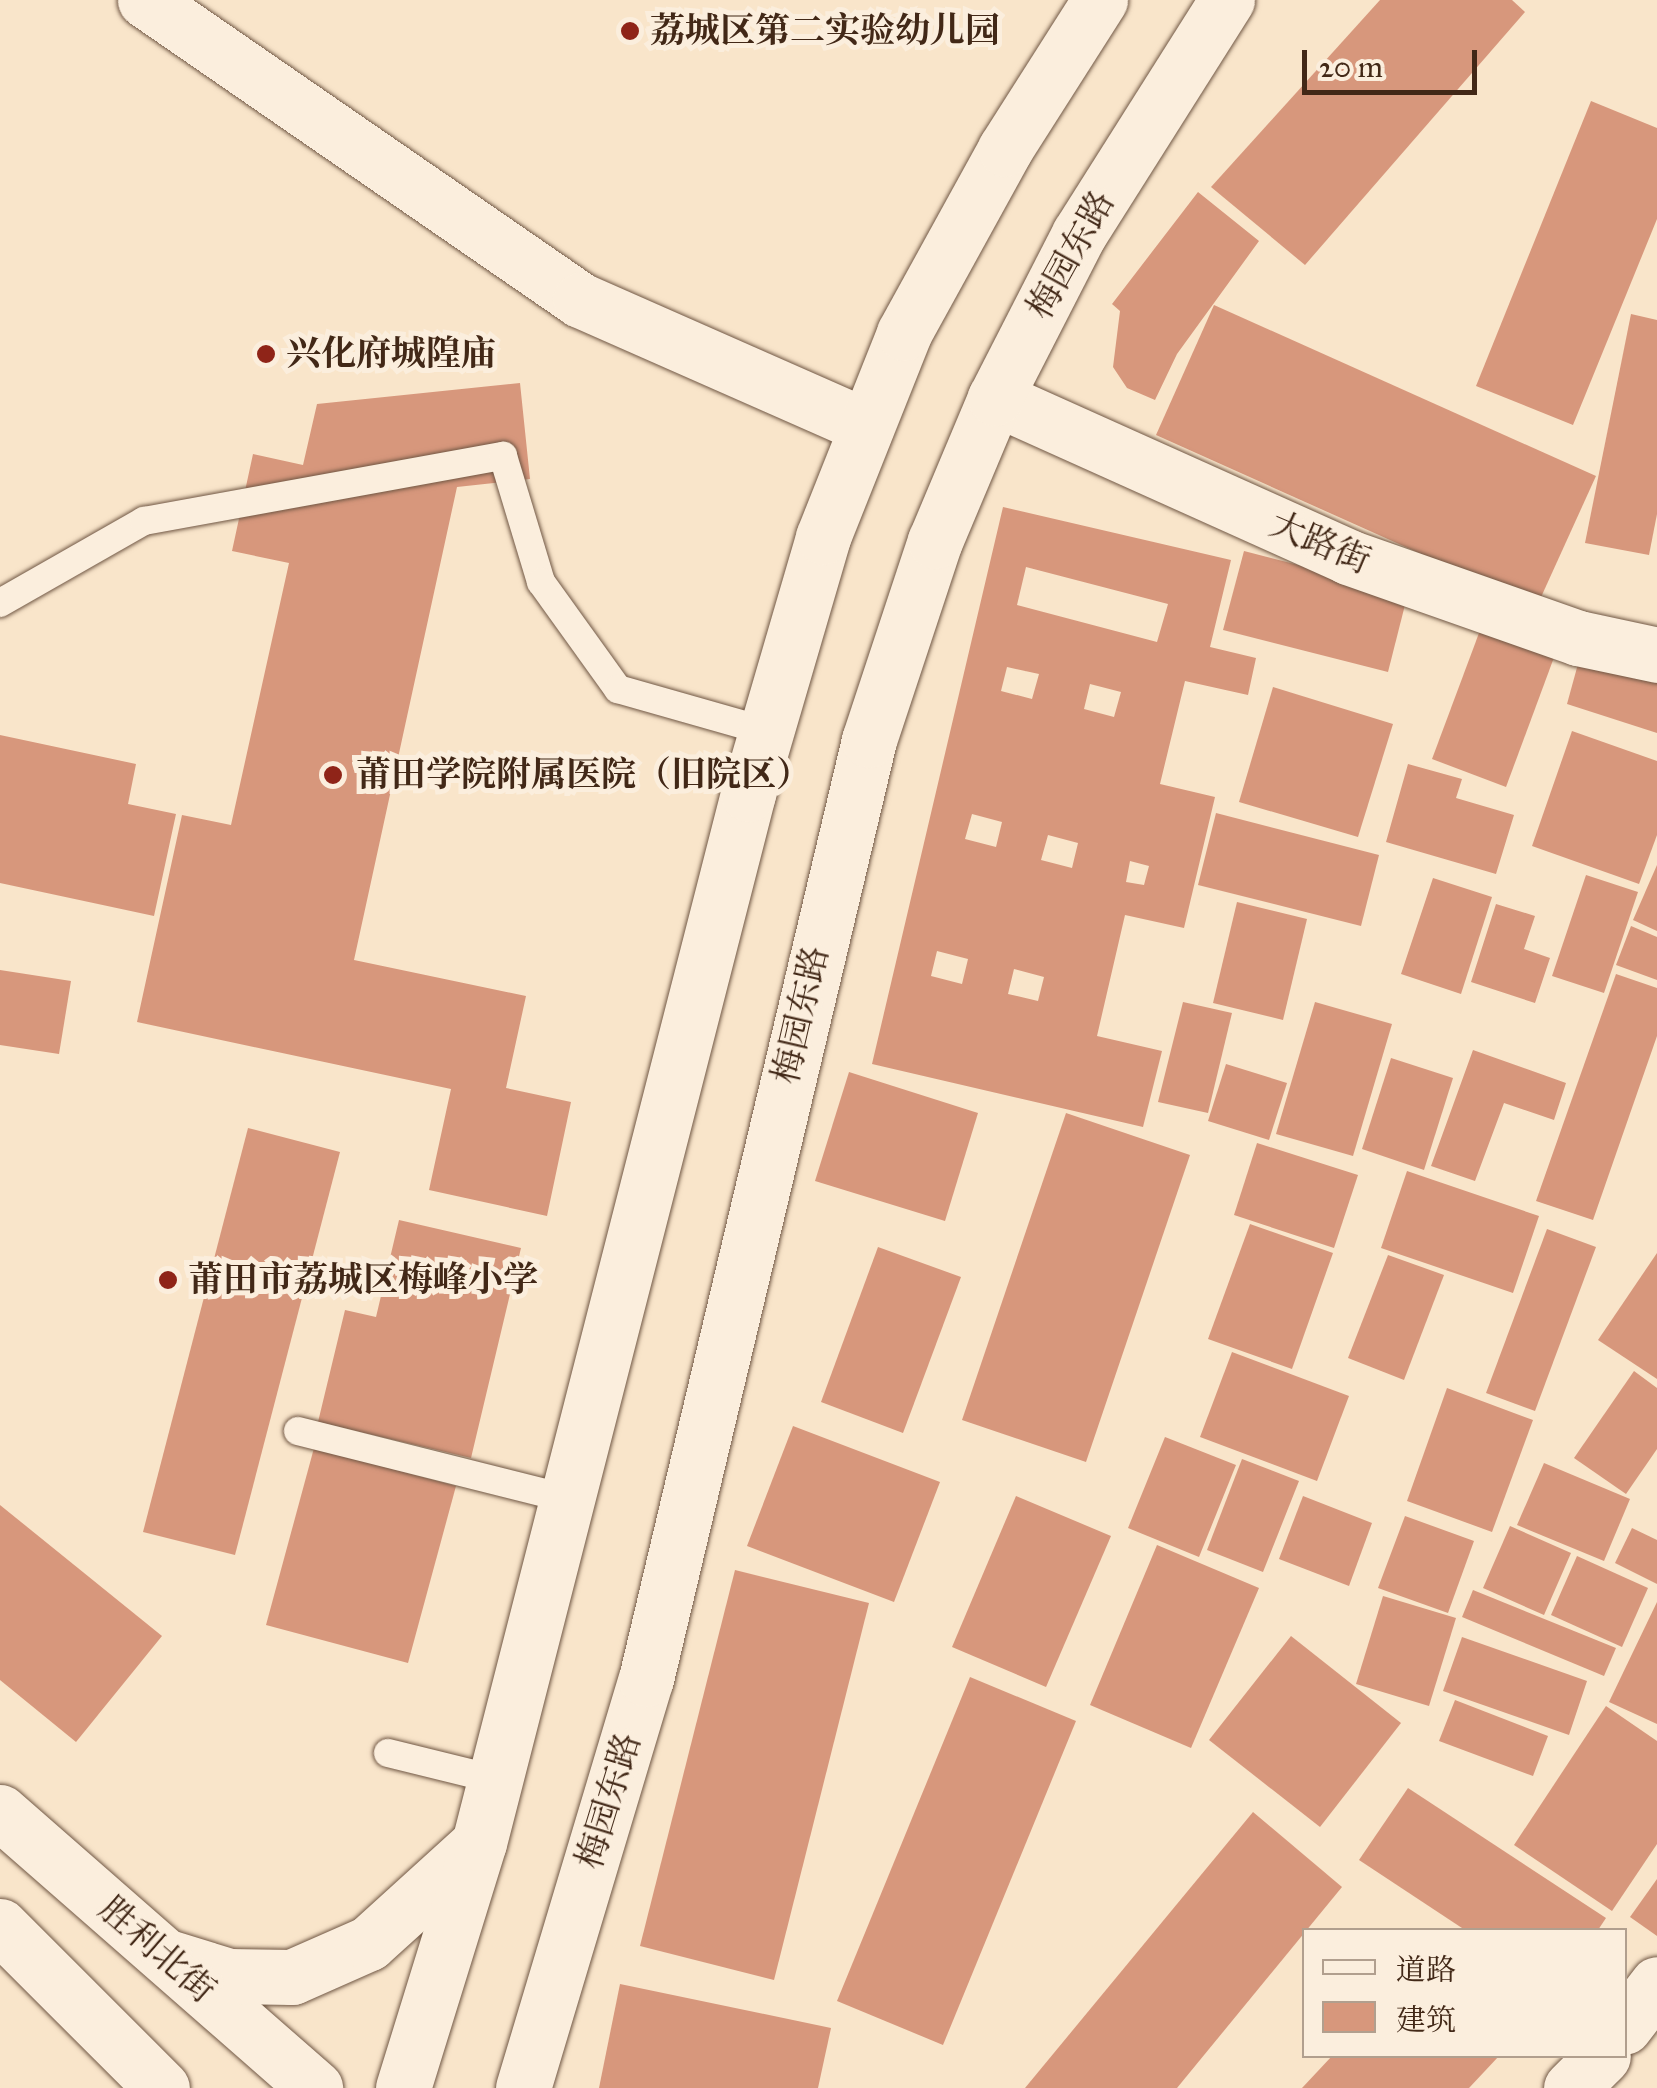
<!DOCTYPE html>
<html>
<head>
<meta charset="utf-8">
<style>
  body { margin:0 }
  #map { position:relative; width:1657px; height:2088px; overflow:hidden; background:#f9e5ca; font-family:"IM FELL Great Primer","Noto Serif SC",serif }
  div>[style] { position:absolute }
  .building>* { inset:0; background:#d7977c }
  .roads { filter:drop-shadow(0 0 2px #705744) drop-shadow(0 0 2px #705744) }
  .lane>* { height:28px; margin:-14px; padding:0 14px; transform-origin:14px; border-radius:14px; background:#fbeedd }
  .street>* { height:55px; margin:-27.5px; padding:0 27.5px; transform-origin:27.5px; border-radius:27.5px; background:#fbeedd }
  .secondary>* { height:55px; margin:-27.5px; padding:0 27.5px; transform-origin:27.5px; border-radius:27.5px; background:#fbeedd }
  .dots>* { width:28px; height:28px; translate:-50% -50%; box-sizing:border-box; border:5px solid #fbeedd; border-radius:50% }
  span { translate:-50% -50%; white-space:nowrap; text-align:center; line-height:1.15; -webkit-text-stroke:10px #fbeedd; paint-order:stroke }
  .poi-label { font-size:35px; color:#422817; font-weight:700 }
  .left { translate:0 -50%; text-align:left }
  .street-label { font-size:35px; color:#422817 }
  .legend { position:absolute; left:1302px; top:1928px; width:325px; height:130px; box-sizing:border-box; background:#fbeedd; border:2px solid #b19f8e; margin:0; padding:12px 18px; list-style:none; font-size:30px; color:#422817 }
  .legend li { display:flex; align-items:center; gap:20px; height:50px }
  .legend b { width:50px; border:2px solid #b19f8e }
  .scale { position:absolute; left:1302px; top:50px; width:175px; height:45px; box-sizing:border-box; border:5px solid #422817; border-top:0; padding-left:12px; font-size:30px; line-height:35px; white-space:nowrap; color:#422817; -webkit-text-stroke:8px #fbeedd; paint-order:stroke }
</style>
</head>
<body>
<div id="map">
  <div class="building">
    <i style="clip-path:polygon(1380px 0,1512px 0,1525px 12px,1305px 265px,1211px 187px)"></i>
    <i style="clip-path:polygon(1591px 101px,1657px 128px,1657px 219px,1573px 425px,1476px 386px)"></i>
    <i style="clip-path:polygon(1198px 192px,1259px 241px,1177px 354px,1155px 400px,1127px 388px,1113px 367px,1120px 311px,1112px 304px)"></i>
    <i style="clip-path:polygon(1214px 305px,1596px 476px,1537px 606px,1156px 435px)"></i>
    <i style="clip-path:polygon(1631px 314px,1657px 320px,1657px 514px,1649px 555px,1585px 543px)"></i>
    <i style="clip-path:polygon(520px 383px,530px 479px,457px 487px,354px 960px,526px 996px,506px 1088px,571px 1102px,547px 1216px,429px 1190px,451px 1089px,137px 1022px,182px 815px,231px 825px,289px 563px,232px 551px,253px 454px,303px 465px,317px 404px)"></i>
    <i style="clip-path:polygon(evenodd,1003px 507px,1231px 560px,1210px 647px,1256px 658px,1248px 695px,1185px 681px,1160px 784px,1215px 797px,1184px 928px,1125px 915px,1097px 1036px,1162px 1051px,1143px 1127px,872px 1064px,1003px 507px,1026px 567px,1168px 604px,1157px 642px,1017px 605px,1026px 567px,1003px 507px,1007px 667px,1039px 674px,1032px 699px,1001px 691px,1007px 667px,1003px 507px,1090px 684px,1121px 692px,1114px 717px,1084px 709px,1090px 684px,1003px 507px,972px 814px,1002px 822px,996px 847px,965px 839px,972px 814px,1003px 507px,1048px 835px,1078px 843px,1072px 868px,1041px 860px,1048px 835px,1003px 507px,1130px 861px,1149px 866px,1144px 885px,1126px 882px,1130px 861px,1003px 507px,937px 951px,968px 959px,962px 984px,931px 976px,937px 951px,1003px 507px,1014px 969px,1044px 977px,1038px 1001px,1008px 994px,1014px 969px)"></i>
    <i style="clip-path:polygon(1244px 551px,1408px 593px,1388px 672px,1223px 630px)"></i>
    <i style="clip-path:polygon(1482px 625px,1556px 652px,1506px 787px,1432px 759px)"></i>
    <i style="clip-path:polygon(1581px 653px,1657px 678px,1657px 733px,1567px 704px)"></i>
    <i style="clip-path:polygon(1273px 687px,1393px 724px,1358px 837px,1239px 802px)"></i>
    <i style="clip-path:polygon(1572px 731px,1657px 761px,1657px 835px,1639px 884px,1532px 846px)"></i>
    <i style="clip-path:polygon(0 735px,136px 764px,128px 804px,176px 814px,154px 916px,0 883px)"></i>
    <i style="clip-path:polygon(1408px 764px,1462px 779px,1456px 798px,1514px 815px,1496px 874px,1386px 842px)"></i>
    <i style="clip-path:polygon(1216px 813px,1379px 855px,1361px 926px,1198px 885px)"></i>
    <i style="clip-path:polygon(1657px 865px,1657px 931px,1633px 920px)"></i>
    <i style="clip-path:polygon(1586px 875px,1638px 892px,1604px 993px,1552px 976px)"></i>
    <i style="clip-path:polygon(1433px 878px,1492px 897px,1461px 994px,1401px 974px)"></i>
    <i style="clip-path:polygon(1237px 902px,1307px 919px,1283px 1020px,1213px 1003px)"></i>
    <i style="clip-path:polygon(1496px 904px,1535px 916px,1524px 949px,1550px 958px,1535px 1003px,1471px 982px)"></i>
    <i style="clip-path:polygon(1631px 926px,1657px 937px,1657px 980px,1616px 965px)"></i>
    <i style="clip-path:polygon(0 970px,71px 981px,59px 1054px,0 1045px)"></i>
    <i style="clip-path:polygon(1616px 974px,1657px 988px,1657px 1036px,1593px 1220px,1536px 1201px)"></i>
    <i style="clip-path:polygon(1183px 1002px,1232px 1013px,1208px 1113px,1158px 1102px)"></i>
    <i style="clip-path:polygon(1315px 1002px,1392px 1024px,1353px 1156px,1276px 1134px)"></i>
    <i style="clip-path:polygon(1473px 1050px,1566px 1083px,1554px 1120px,1504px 1103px,1475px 1181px,1431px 1166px)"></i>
    <i style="clip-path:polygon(1391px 1058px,1453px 1078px,1424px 1170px,1362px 1149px)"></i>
    <i style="clip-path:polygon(1226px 1064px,1287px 1083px,1269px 1140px,1208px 1121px)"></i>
    <i style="clip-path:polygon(849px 1072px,978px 1113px,945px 1221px,815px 1181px)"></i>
    <i style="clip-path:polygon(1066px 1113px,1190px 1155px,1086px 1462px,962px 1420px)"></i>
    <i style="clip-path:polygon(248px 1128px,340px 1152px,235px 1555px,143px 1532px)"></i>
    <i style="clip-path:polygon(1257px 1143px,1358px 1175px,1334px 1248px,1234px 1215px)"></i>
    <i style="clip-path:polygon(1407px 1171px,1539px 1216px,1513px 1293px,1381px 1248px)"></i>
    <i style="clip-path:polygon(399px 1220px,521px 1248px,471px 1458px,318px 1422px,345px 1310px,376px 1317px)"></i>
    <i style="clip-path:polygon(1250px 1224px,1333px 1253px,1292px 1369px,1208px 1339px)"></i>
    <i style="clip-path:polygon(1547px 1229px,1596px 1247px,1535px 1411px,1486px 1393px)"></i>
    <i style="clip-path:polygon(878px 1247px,961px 1277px,903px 1433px,821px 1402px)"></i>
    <i style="clip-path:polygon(1657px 1253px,1657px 1379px,1598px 1340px)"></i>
    <i style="clip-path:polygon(1388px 1255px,1444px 1275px,1404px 1380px,1348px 1358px)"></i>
    <i style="clip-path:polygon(1232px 1352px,1349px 1396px,1317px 1481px,1200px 1437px)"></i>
    <i style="clip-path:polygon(1634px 1371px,1657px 1388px,1657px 1449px,1626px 1494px,1574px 1458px)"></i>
    <i style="clip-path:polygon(1447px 1388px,1533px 1420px,1492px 1532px,1407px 1501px)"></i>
    <i style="clip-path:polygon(793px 1426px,940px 1482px,894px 1602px,747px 1546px)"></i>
    <i style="clip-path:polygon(1165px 1437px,1236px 1465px,1199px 1557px,1128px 1528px)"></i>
    <i style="clip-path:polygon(314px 1448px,456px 1486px,408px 1663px,266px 1625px)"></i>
    <i style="clip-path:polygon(1242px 1459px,1299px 1481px,1263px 1572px,1207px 1550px)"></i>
    <i style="clip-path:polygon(1544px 1463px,1630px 1499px,1604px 1561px,1517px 1525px)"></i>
    <i style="clip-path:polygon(1016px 1496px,1111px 1536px,1046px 1687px,952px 1647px)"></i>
    <i style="clip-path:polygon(1303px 1496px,1372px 1523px,1349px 1586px,1279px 1559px)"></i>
    <i style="clip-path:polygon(0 1505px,162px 1636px,76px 1742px,0 1680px)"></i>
    <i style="clip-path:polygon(1405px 1516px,1474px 1541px,1448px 1613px,1378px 1588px)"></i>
    <i style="clip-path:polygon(1510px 1526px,1571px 1553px,1544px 1615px,1483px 1588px)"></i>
    <i style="clip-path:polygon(1632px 1528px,1657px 1540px,1657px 1584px,1615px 1563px)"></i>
    <i style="clip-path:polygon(1157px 1545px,1259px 1588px,1191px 1748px,1090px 1705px)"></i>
    <i style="clip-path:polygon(1577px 1556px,1648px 1588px,1622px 1647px,1551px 1615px)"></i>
    <i style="clip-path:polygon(735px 1570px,869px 1603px,774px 1980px,640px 1946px)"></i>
    <i style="clip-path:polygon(1473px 1590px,1616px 1648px,1604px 1676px,1462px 1617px)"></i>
    <i style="clip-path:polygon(1383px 1596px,1456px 1618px,1429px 1706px,1356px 1684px)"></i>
    <i style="clip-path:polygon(1657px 1602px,1657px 1724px,1609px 1702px)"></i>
    <i style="clip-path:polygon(1291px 1636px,1401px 1723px,1320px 1827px,1209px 1740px)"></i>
    <i style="clip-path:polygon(1462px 1637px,1587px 1681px,1569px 1735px,1443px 1691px)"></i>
    <i style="clip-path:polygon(970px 1677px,1076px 1721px,943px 2045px,837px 2001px)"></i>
    <i style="clip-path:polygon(1455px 1700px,1548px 1736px,1533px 1776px,1439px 1741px)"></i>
    <i style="clip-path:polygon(1606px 1706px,1657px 1741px,1657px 1844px,1612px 1911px,1514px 1845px)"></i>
    <i style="clip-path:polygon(1408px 1788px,1606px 1918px,1598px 1930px,1465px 1930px,1359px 1860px)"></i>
    <i style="clip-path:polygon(1253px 1812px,1342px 1887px,1177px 2088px,1025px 2088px)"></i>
    <i style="clip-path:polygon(1657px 1879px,1657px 1936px,1630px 1917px)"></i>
    <i style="clip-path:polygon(620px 1984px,831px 2028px,818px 2088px,599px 2088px)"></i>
    <i style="clip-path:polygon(1332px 2056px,1499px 2056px,1469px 2088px,1302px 2088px)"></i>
  </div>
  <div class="roads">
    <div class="lane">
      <i style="left:0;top:603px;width:166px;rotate:-29.7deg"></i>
      <i style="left:144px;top:521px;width:365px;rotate:-10.3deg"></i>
      <i style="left:503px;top:456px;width:132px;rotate:73.2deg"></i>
      <i style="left:541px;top:582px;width:132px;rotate:54.3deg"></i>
      <i style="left:618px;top:689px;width:153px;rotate:15.9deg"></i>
      <i style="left:298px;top:1431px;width:279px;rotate:14.1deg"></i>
      <i style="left:388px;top:1753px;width:109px;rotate:13.8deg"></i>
    </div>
    <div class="street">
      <i style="left:145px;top:0;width:528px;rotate:34.59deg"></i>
      <i style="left:580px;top:300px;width:310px;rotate:23.8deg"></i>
      <i style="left:995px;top:398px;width:387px;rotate:24.2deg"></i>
      <i style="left:1348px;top:557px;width:244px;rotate:19.4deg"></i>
      <i style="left:1578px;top:638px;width:81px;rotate:12.1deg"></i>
      <i style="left:1624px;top:2027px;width:54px;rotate:-52.5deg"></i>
      <i style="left:1571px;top:2088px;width:45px;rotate:-45deg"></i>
    </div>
    <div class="secondary">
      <i style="left:0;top:1812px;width:419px;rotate:41.2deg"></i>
      <i style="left:0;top:1926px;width:229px;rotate:45deg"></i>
      <i style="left:171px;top:1958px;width:61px;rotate:17.2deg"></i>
      <i style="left:229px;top:1976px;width:63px;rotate:0.9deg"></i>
      <i style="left:292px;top:1977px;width:84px;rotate:-23.8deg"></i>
      <i style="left:369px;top:1943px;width:146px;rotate:-42.2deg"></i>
      <i style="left:403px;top:2088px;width:257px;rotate:-72.8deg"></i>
      <i style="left:479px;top:1843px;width:1083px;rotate:-75.62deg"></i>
      <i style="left:748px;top:794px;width:268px;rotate:-73.7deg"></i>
      <i style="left:823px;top:537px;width:219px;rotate:-68.3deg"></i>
      <i style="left:904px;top:333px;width:210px;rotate:-61.2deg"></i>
      <i style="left:1005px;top:149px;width:177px;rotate:-57.5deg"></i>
      <i style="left:523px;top:2088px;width:427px;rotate:-73.3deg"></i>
      <i style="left:646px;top:1679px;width:965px;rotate:-76.64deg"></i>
      <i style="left:869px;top:740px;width:210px;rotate:-71.7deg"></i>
      <i style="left:935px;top:541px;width:155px;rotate:-67.2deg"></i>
      <i style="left:995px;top:398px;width:184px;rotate:-62.9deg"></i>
      <i style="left:1079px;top:234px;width:277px;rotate:-57.7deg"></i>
    </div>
  </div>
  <div class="dots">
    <i style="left:630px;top:31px;background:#8f2418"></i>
    <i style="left:266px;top:354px;background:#8f2418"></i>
    <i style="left:333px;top:775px;background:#8f2418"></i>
    <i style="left:168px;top:1280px;background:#8f2418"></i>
  </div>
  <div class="poi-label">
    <span class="left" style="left:650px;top:31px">荔城区第二实验幼儿园</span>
    <span class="left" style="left:286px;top:354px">兴化府城隍庙</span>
    <span class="left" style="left:356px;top:775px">莆田学院附属医院（旧院区）</span>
    <span class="left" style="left:188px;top:1280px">莆田市荔城区梅峰小学</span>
  </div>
  <div class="street-label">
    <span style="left:1071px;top:255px;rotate:-61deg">梅园东路</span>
    <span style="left:1320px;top:543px;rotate:23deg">大路街</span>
    <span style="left:801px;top:1015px;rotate:-77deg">梅园东路</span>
    <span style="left:609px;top:1801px;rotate:-73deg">梅园东路</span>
    <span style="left:157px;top:1950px;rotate:41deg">胜利北街</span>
  </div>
  <ul class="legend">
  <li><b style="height:12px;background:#fbeedd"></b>道路</li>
  <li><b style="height:28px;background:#d7977c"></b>建筑</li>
  </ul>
  <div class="scale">20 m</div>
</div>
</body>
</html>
